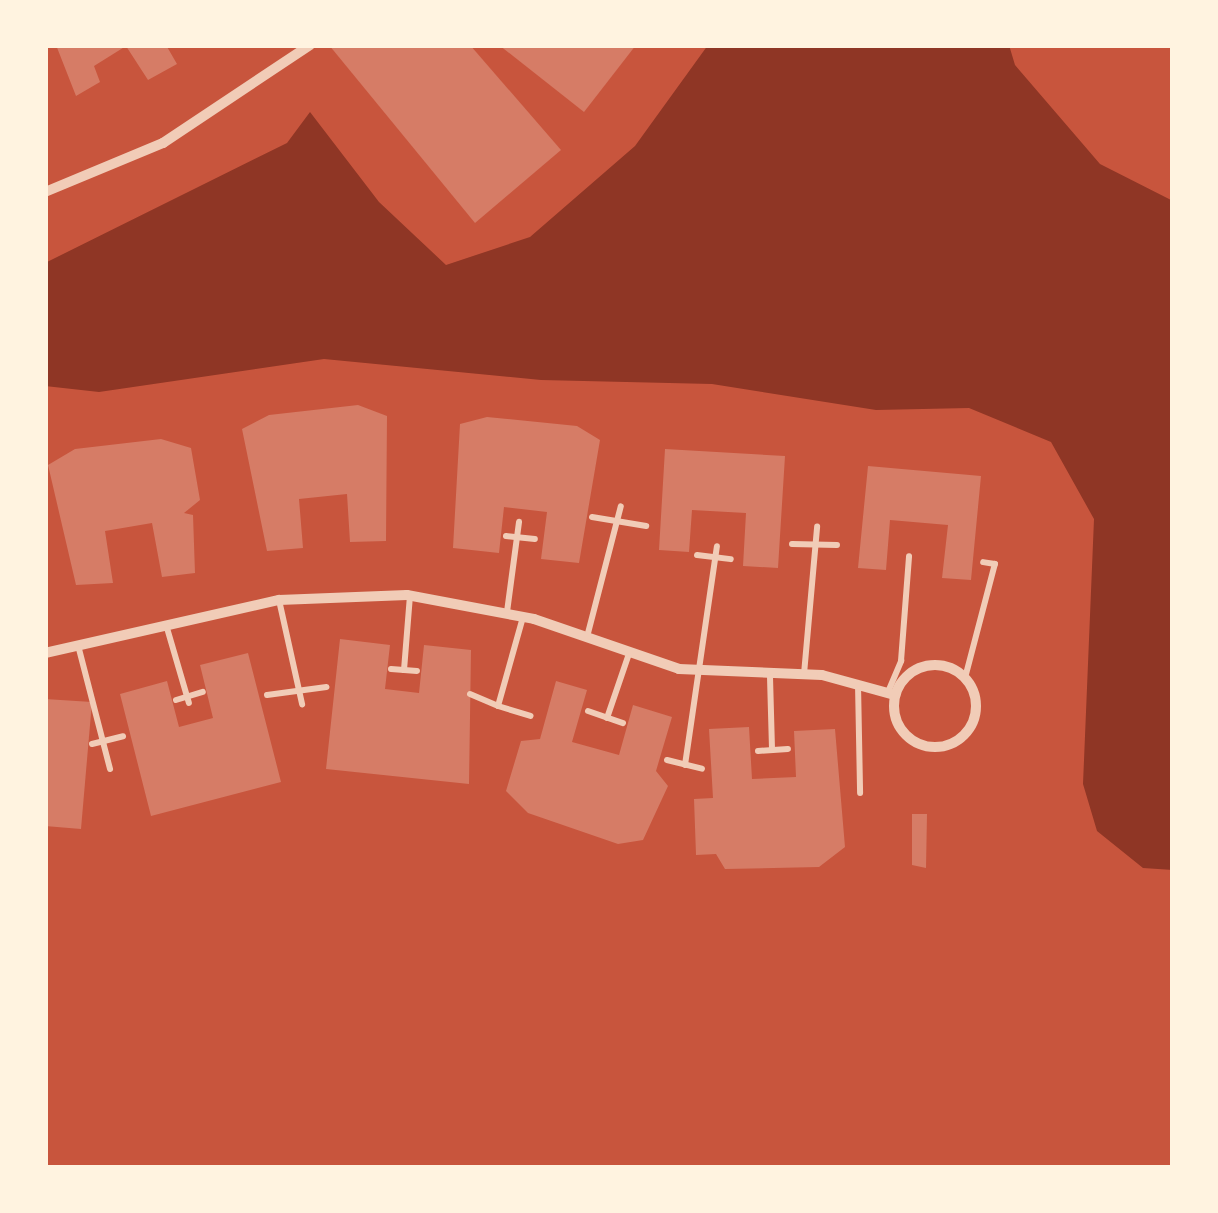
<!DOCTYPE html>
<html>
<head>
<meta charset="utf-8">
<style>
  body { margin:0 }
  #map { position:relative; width:1218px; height:1213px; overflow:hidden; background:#c8553d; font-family:"Noto Sans",sans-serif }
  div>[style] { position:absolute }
  .water>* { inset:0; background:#8f3625 }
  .building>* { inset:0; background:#d67c66 }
  .service>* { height:6px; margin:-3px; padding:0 3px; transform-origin:3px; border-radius:3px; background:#f1ccb7 }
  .minor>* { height:10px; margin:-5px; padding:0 5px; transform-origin:5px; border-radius:5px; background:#f1ccb7 }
  .minor>.ring { margin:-5px; padding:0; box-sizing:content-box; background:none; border:10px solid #f1ccb7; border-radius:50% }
  span { translate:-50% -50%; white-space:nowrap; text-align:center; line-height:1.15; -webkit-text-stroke:10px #fff3e0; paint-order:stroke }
  .frame { position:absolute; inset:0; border:48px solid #fff3e0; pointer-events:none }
</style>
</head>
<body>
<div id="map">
  <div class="water">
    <i style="clip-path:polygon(708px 45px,1009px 45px,1015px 65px,1100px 164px,1173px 201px,1173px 870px,1143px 868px,1097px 831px,1083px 784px,1094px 519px,1051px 442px,969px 408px,876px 410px,712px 384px,541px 380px,324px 359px,99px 392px,45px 386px,45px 263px,287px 143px,310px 112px,379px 202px,446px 265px,530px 237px,635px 146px)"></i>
  </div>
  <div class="building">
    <i style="clip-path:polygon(56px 45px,166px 45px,177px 64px,148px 80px,126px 46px,94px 66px,100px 82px,76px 96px)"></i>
    <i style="clip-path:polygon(329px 45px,470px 45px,561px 150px,475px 223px)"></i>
    <i style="clip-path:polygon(499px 45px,636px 45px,584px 112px)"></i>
    <i style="clip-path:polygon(358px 405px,387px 416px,386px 541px,350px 542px,347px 494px,299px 499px,303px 548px,267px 551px,242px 429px,269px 415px)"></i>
    <i style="clip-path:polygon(487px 417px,577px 426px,600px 440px,579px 563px,541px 559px,547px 512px,504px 507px,499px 553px,453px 548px,460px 424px)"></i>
    <i style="clip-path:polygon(161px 439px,191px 448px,200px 500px,184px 513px,193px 515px,195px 573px,162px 577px,152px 523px,105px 531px,113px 583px,76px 585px,48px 465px,75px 449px)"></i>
    <i style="clip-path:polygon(665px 449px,785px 456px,778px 568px,743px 566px,746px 513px,692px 510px,689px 552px,659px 550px)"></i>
    <i style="clip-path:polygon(868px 466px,981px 476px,971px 580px,942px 578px,948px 525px,890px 520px,886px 570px,858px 568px)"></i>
    <i style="clip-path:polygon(340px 639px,390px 645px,385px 689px,419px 693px,424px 645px,471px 650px,469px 784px,326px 769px)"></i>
    <i style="clip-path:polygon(248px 653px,281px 782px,151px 816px,120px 694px,167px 681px,179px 727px,213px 718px,200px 665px)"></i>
    <i style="clip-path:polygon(556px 681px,587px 690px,572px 742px,619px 755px,633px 705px,672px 717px,656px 771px,668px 786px,643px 840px,618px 844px,528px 813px,506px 791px,521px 741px,540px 739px)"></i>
    <i style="clip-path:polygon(45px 699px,92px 702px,81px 829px,45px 826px)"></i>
    <i style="clip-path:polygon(749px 727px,752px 779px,796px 777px,794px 731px,835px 729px,845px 847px,819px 867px,725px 869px,716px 854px,696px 855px,694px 799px,713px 798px,709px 729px)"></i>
    <i style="clip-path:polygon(912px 814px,927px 814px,926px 868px,912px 865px)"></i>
  </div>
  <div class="service">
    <i style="left:592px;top:517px;width:55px;rotate:9.5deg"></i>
    <i style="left:506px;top:536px;width:29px;rotate:6deg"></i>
    <i style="left:792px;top:544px;width:45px;rotate:1.3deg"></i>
    <i style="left:697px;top:555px;width:34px;rotate:7deg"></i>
    <i style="left:279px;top:600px;width:107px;rotate:77.5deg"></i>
    <i style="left:507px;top:612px;width:91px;rotate:-82.4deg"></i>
    <i style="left:167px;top:628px;width:78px;rotate:73.7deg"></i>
    <i style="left:587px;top:637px;width:135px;rotate:-75.5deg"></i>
    <i style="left:79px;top:649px;width:124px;rotate:75.5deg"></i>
    <i style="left:391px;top:669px;width:13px;rotate:4deg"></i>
    <i style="left:404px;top:670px;width:74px;rotate:-85.4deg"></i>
    <i style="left:404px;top:670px;width:13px;rotate:4deg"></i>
    <i style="left:804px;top:674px;width:148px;rotate:-84.9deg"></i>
    <i style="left:770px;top:677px;width:73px;rotate:88.4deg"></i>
    <i style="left:965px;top:678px;width:118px;rotate:-75.3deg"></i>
    <i style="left:995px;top:564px;width:12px;rotate:-171deg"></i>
    <i style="left:858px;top:684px;width:109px;rotate:88.9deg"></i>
    <i style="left:888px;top:692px;width:34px;rotate:-67deg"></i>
    <i style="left:901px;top:661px;width:105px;rotate:-85.6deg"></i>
    <i style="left:470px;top:694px;width:30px;rotate:23deg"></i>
    <i style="left:498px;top:706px;width:92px;rotate:-74.3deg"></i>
    <i style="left:267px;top:695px;width:60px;rotate:-7.7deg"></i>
    <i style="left:176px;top:700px;width:28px;rotate:-17deg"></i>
    <i style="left:498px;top:706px;width:34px;rotate:17deg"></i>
    <i style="left:588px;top:711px;width:37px;rotate:19deg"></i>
    <i style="left:607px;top:718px;width:71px;rotate:-71.1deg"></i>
    <i style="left:92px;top:744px;width:32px;rotate:-14deg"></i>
    <i style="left:758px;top:751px;width:30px;rotate:-4deg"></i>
    <i style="left:667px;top:760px;width:36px;rotate:14deg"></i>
    <i style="left:685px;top:765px;width:221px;rotate:-81.7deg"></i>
  </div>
  <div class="minor">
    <i style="left:45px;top:192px;width:128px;rotate:-22.6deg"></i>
    <i style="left:163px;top:143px;width:177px;rotate:-33.7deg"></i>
    <i style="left:45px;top:653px;width:240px;rotate:-12.8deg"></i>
    <i style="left:279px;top:600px;width:128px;rotate:-2.2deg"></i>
    <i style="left:407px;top:595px;width:129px;rotate:10.7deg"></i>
    <i style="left:534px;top:619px;width:153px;rotate:19deg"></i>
    <i style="left:679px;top:669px;width:143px;rotate:2.4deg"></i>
    <i style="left:822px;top:675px;width:76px;rotate:15.3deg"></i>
    <i class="ring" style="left:894px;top:665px;width:72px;height:72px"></i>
  </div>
  <div class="frame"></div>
</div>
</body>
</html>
